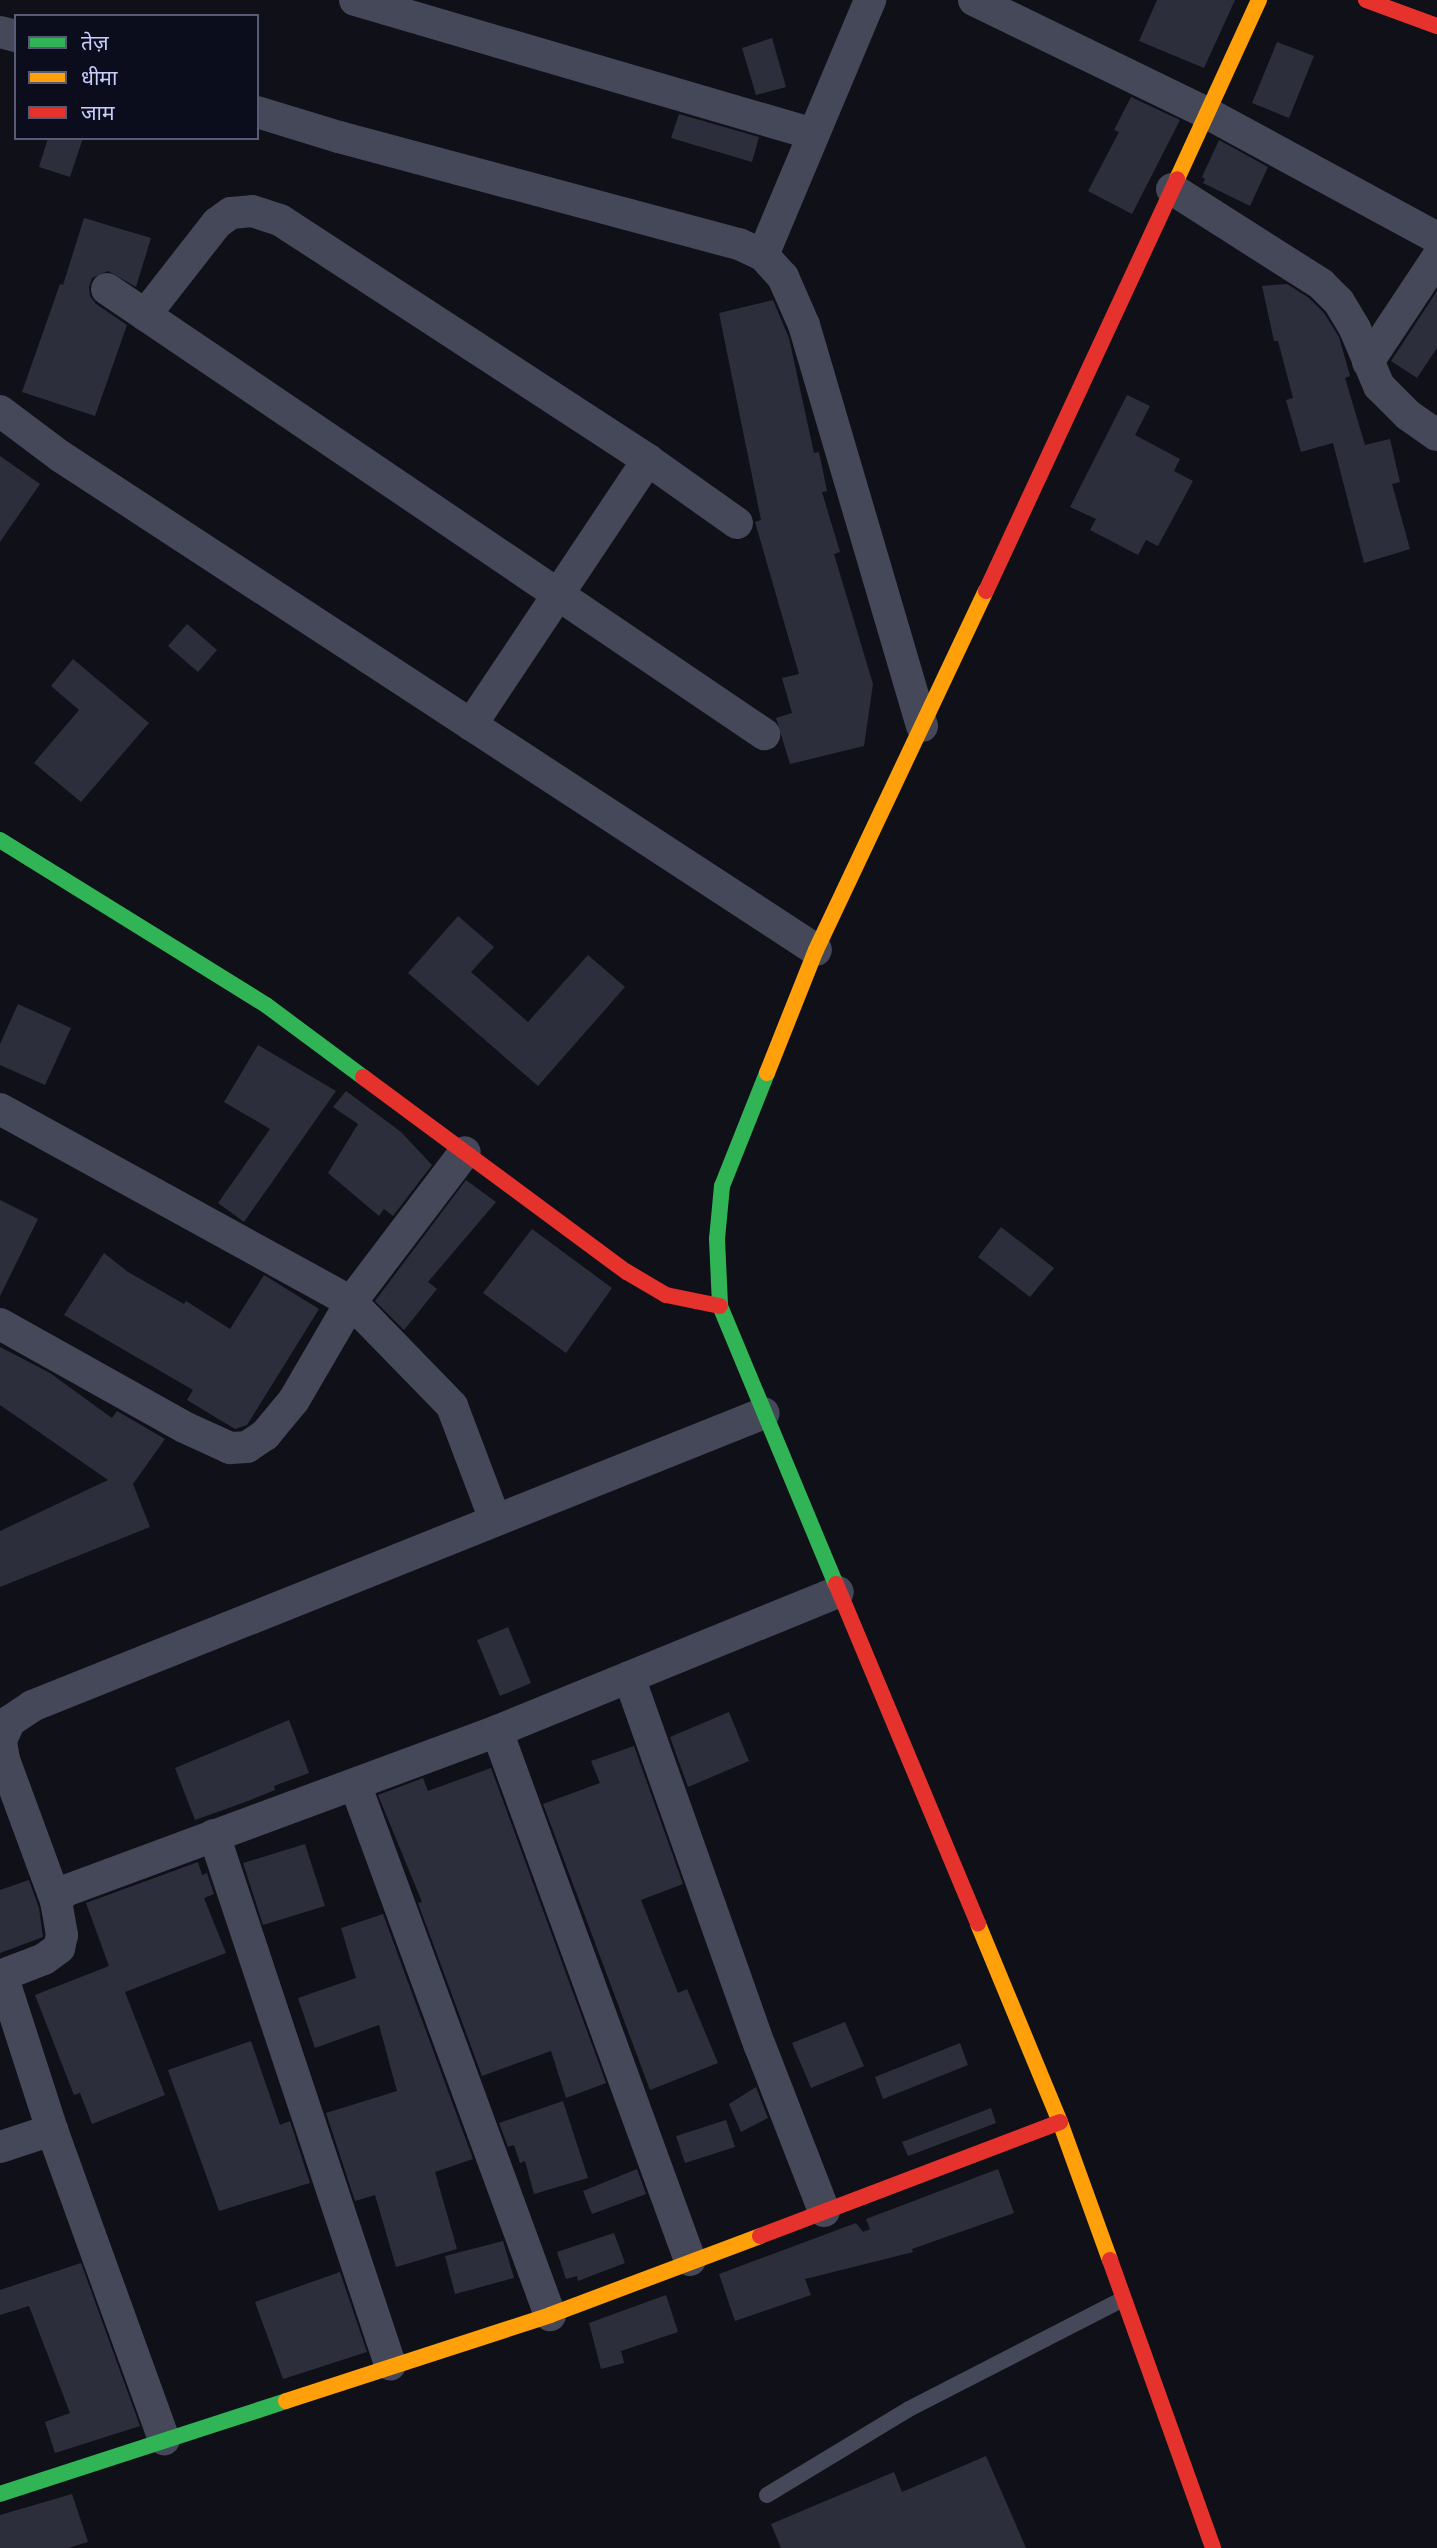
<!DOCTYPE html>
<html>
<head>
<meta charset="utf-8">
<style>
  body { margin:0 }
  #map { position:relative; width:1437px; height:2548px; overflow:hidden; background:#101018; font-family:"Titillium Web","Noto Sans Devanagari",sans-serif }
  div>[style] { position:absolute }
  .building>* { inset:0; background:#2d2e3c }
  .lane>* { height:16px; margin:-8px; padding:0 8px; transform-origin:8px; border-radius:8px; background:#444859 }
  .street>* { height:32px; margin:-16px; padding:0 16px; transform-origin:16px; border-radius:16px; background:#444859 }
  .fast>* { height:16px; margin:-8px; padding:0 8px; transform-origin:8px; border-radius:8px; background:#30b455 }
  .slow>* { height:16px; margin:-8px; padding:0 8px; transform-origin:8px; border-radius:8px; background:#ff9f0a }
  .jam>* { height:16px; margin:-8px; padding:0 8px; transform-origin:8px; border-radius:8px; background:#e5322d }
  span { translate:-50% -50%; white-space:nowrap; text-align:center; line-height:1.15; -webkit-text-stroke:6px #0c0d1c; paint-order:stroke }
  .legend { position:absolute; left:14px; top:14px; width:245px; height:126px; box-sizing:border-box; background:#0c0d1c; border:2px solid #585b76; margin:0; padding:9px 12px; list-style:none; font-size:21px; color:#c9cffd }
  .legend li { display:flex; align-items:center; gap:14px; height:35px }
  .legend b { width:35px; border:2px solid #585b76 }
</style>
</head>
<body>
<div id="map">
  <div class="building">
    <i style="clip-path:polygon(1157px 0,1235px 0,1204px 68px,1139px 41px)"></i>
    <i style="clip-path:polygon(772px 38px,786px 87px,756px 95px,742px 48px)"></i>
    <i style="clip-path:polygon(1277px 42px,1314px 56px,1289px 118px,1252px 103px)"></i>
    <i style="clip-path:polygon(1131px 97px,1180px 120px,1132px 214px,1088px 191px,1119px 132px,1114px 130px)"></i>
    <i style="clip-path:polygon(679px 114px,759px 137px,752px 162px,671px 138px)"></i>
    <i style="clip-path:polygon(48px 138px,83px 138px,70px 177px,39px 167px)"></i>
    <i style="clip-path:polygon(1219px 140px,1268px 167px,1250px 206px,1203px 183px,1205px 179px,1202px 177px)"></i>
    <i style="clip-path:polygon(84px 218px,151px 238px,136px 287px,108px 271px,92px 278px,89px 287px,90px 296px,96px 304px,127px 325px,95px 416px,22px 392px,60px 284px,63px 285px)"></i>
    <i style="clip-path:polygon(1287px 284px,1309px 298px,1324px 313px,1339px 337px,1350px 376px,1345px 378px,1365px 445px,1390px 439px,1400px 482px,1392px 484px,1410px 549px,1364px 563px,1333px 443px,1301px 452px,1286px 400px,1293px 398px,1278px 341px,1274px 341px,1262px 286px)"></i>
    <i style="clip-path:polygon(1437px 291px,1437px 348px,1417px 378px,1391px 361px)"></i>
    <i style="clip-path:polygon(773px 300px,789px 338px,814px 453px,819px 452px,827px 491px,822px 492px,840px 552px,834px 554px,873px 684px,864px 746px,790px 764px,776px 718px,792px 713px,782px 678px,799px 674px,755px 522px,761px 520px,719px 313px)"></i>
    <i style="clip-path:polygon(1127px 395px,1150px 406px,1135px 435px,1180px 459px,1174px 471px,1193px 481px,1158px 546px,1146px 540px,1138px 555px,1090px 530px,1096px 519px,1070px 507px)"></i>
    <i style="clip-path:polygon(0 456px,40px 484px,0 542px)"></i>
    <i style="clip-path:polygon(187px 624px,217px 650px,198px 672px,168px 646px)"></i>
    <i style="clip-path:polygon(73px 659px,149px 723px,81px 802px,34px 763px,79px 710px,51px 686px)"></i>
    <i style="clip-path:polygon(458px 916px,494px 947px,471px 972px,528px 1022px,588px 955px,625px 987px,538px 1086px,408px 973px)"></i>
    <i style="clip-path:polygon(18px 1004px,71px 1028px,45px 1085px,0 1065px,0 1044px)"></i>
    <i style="clip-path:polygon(258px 1045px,336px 1091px,244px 1222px,218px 1203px,270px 1129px,224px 1102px)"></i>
    <i style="clip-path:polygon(346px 1091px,401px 1132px,432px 1165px,393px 1216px,384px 1209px,379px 1216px,328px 1173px,358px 1124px,333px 1107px)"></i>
    <i style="clip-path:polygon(466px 1180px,496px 1202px,428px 1282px,437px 1289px,404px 1330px,375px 1301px)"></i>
    <i style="clip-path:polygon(0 1200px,38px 1219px,0 1296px)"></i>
    <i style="clip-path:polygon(1001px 1227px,1054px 1268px,1030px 1297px,978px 1257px)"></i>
    <i style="clip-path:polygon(532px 1229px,612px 1288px,566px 1353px,483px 1293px)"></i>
    <i style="clip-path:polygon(104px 1253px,128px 1272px,184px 1304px,186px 1301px,230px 1329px,264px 1275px,319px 1309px,247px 1425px,235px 1429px,187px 1400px,193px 1390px,64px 1315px)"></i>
    <i style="clip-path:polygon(0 1347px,50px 1373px,112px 1418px,117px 1411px,165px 1439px,133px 1484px,150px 1527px,0 1587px,0 1531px,108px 1480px,0 1405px)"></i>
    <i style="clip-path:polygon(508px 1627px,531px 1683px,500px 1696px,477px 1640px)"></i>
    <i style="clip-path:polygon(729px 1712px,749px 1761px,688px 1787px,670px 1737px)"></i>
    <i style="clip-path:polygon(289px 1720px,309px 1773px,274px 1786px,275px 1790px,248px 1801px,195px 1820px,175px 1768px)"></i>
    <i style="clip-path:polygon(634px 1746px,683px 1884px,641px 1900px,678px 1993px,687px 1989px,718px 2063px,650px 2090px,543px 1804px,600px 1783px,591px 1761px)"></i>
    <i style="clip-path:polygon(491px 1768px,606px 2083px,566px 2098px,551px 2051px,482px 2076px,418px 1903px,422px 1902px,378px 1795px,423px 1778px,428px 1791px)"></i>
    <i style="clip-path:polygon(305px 1844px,325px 1906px,263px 1925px,243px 1863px)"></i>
    <i style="clip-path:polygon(198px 1862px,202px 1875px,207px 1873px,214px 1894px,204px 1898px,226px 1953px,125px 1992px,165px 2095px,92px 2124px,80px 2093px,74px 2095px,35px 1995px,109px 1966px,86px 1903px)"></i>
    <i style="clip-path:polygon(29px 1880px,39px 1908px,43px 1937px,0 1953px,0 1890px)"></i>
    <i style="clip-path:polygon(383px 1914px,473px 2159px,435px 2172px,457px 2249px,396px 2267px,375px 2195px,355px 2201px,326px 2113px,397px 2091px,379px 2025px,315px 2048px,298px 1998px,356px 1978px,341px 1928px)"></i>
    <i style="clip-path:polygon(845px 2022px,864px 2066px,811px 2088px,792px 2043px)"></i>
    <i style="clip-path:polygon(251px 2041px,280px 2125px,290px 2121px,310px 2183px,219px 2211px,168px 2070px)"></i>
    <i style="clip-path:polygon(960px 2043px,968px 2065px,883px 2099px,875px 2077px)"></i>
    <i style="clip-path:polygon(756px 2087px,768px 2118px,741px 2132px,729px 2104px)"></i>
    <i style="clip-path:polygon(563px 2101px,588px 2178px,534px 2194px,525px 2161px,520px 2163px,514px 2145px,508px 2147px,499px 2123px)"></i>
    <i style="clip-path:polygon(991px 2108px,996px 2123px,908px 2156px,902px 2142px)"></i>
    <i style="clip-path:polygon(726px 2120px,735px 2147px,685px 2163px,676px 2136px)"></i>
    <i style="clip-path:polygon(637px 2169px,646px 2194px,592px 2214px,583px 2191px)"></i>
    <i style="clip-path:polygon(998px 2169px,1014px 2213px,912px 2249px,913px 2252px,805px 2279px,811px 2295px,735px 2321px,719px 2274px,856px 2223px,863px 2232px,870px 2229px,866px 2219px)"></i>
    <i style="clip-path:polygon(614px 2233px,625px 2263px,578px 2281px,577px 2276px,566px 2279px,557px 2252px)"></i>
    <i style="clip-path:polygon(503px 2241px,514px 2278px,455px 2294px,445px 2256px)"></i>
    <i style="clip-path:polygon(81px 2263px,140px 2426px,55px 2453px,45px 2422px,70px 2413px,29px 2306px,0 2315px,0 2290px)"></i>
    <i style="clip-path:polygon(340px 2272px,367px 2352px,283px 2379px,255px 2302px)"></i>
    <i style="clip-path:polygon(666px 2295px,678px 2332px,621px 2351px,624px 2363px,601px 2369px,589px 2323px)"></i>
    <i style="clip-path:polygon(986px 2456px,1026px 2548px,781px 2548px,771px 2524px,894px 2472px,902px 2492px)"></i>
    <i style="clip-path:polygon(72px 2494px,88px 2542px,68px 2548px,0 2548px,0 2515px)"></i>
  </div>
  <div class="lane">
    <i style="left:767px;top:2495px;width:166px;rotate:-31.2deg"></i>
    <i style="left:909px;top:2409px;width:241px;rotate:-27.2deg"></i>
  </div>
  <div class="street">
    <i style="left:355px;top:0;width:478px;rotate:16.3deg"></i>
    <i style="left:974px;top:0;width:259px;rotate:25.9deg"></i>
    <i style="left:1207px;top:113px;width:262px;rotate:28.5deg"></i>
    <i style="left:0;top:32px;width:16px;rotate:14deg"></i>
    <i style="left:257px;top:112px;width:86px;rotate:17deg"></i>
    <i style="left:339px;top:137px;width:414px;rotate:15deg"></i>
    <i style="left:739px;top:244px;width:26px;rotate:25deg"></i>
    <i style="left:763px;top:255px;width:30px;rotate:48deg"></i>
    <i style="left:783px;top:277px;width:52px;rotate:66.4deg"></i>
    <i style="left:804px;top:325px;width:418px;rotate:73.6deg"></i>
    <i style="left:1172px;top:189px;width:177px;rotate:32.5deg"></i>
    <i style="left:1321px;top:284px;width:25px;rotate:45deg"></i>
    <i style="left:1339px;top:302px;width:31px;rotate:59deg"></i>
    <i style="left:1355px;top:329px;width:62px;rotate:67.2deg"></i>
    <i style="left:1379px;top:386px;width:41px;rotate:45deg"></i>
    <i style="left:1408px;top:415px;width:35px;rotate:35deg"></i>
    <i style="left:763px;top:255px;width:277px;rotate:-67.2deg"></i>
    <i style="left:107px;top:289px;width:794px;rotate:34.11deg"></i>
    <i style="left:145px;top:315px;width:117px;rotate:-52deg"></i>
    <i style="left:217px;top:223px;width:17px;rotate:-36deg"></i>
    <i style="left:231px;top:213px;width:21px;rotate:-5deg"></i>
    <i style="left:252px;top:211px;width:29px;rotate:18deg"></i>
    <i style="left:280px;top:220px;width:439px;rotate:33.1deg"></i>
    <i style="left:648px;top:460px;width:109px;rotate:35.3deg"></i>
    <i style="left:1368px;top:362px;width:125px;rotate:-56.4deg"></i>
    <i style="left:0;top:411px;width:75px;rotate:36.9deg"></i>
    <i style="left:60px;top:456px;width:903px;rotate:33.16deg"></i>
    <i style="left:471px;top:725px;width:319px;rotate:-56.3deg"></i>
    <i style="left:0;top:1109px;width:401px;rotate:28.8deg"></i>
    <i style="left:351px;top:1302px;width:145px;rotate:45.8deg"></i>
    <i style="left:452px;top:1406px;width:122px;rotate:69.3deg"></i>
    <i style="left:0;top:1324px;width:211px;rotate:29.2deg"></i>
    <i style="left:184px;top:1427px;width:51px;rotate:24.5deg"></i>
    <i style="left:230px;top:1448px;width:17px;rotate:-3deg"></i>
    <i style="left:247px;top:1447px;width:22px;rotate:-34deg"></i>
    <i style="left:265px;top:1435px;width:45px;rotate:-50.4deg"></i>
    <i style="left:294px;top:1400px;width:113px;rotate:-59.8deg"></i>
    <i style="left:351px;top:1302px;width:188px;rotate:-52.8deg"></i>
    <i style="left:629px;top:1677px;width:392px;rotate:70.5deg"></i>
    <i style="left:760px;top:2046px;width:177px;rotate:68.8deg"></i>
    <i style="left:497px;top:1731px;width:563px;rotate:69.96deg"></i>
    <i style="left:355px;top:1784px;width:566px;rotate:69.84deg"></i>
    <i style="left:214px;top:1835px;width:558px;rotate:71.6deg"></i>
    <i style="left:56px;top:1901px;width:150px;rotate:-110.2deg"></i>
    <i style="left:4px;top:1760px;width:20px;rotate:-99deg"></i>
    <i style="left:1px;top:1740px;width:21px;rotate:-65deg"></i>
    <i style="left:10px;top:1721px;width:27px;rotate:-34deg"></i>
    <i style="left:32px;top:1706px;width:788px;rotate:-21.81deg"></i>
    <i style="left:2px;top:1975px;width:163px;rotate:72.1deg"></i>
    <i style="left:52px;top:2130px;width:329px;rotate:70.1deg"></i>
    <i style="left:0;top:1976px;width:47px;rotate:-21.1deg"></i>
    <i style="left:44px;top:1959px;width:19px;rotate:-36deg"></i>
    <i style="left:59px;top:1948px;width:13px;rotate:-77deg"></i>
    <i style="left:62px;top:1935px;width:35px;rotate:-100deg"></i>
    <i style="left:56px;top:1901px;width:13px;rotate:-48deg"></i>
    <i style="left:65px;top:1891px;width:461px;rotate:-20.3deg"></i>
    <i style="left:497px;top:1731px;width:368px;rotate:-22.2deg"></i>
    <i style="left:0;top:2147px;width:55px;rotate:-18.1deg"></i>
  </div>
  <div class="fast">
    <i style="left:0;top:840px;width:313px;rotate:31.8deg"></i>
    <i style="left:266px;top:1005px;width:121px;rotate:36.6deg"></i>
    <i style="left:767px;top:1073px;width:122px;rotate:111.7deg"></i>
    <i style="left:722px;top:1186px;width:53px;rotate:95.4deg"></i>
    <i style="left:717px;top:1239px;width:67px;rotate:87.4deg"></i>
    <i style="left:720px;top:1306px;width:301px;rotate:67.4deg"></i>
    <i style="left:0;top:2494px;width:301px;rotate:-18deg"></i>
  </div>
  <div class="slow">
    <i style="left:1177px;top:179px;width:197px;rotate:-65.4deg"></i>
    <i style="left:767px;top:1073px;width:132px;rotate:-68.3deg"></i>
    <i style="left:816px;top:950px;width:397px;rotate:-64.7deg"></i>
    <i style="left:978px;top:1924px;width:214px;rotate:67.5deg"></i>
    <i style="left:1060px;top:2122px;width:147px;rotate:70.1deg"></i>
    <i style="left:286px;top:2401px;width:278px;rotate:-18deg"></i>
    <i style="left:550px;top:2315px;width:224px;rotate:-20.6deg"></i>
  </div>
  <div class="jam">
    <i style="left:1366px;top:0;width:76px;rotate:20.1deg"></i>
    <i style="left:986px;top:591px;width:454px;rotate:-65.1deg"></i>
    <i style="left:363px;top:1077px;width:328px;rotate:36.5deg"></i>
    <i style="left:627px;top:1272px;width:45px;rotate:30.5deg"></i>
    <i style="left:666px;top:1295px;width:55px;rotate:11.5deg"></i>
    <i style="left:836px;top:1584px;width:368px;rotate:67.3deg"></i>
    <i style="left:760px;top:2236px;width:321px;rotate:-20.8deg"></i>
    <i style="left:1110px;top:2260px;width:306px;rotate:70.3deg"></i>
  </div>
  <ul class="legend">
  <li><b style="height:9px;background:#30b455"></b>तेज़</li>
  <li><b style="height:9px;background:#ff9f0a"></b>धीमा</li>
  <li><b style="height:9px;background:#e5322d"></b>जाम</li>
  </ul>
</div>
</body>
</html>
